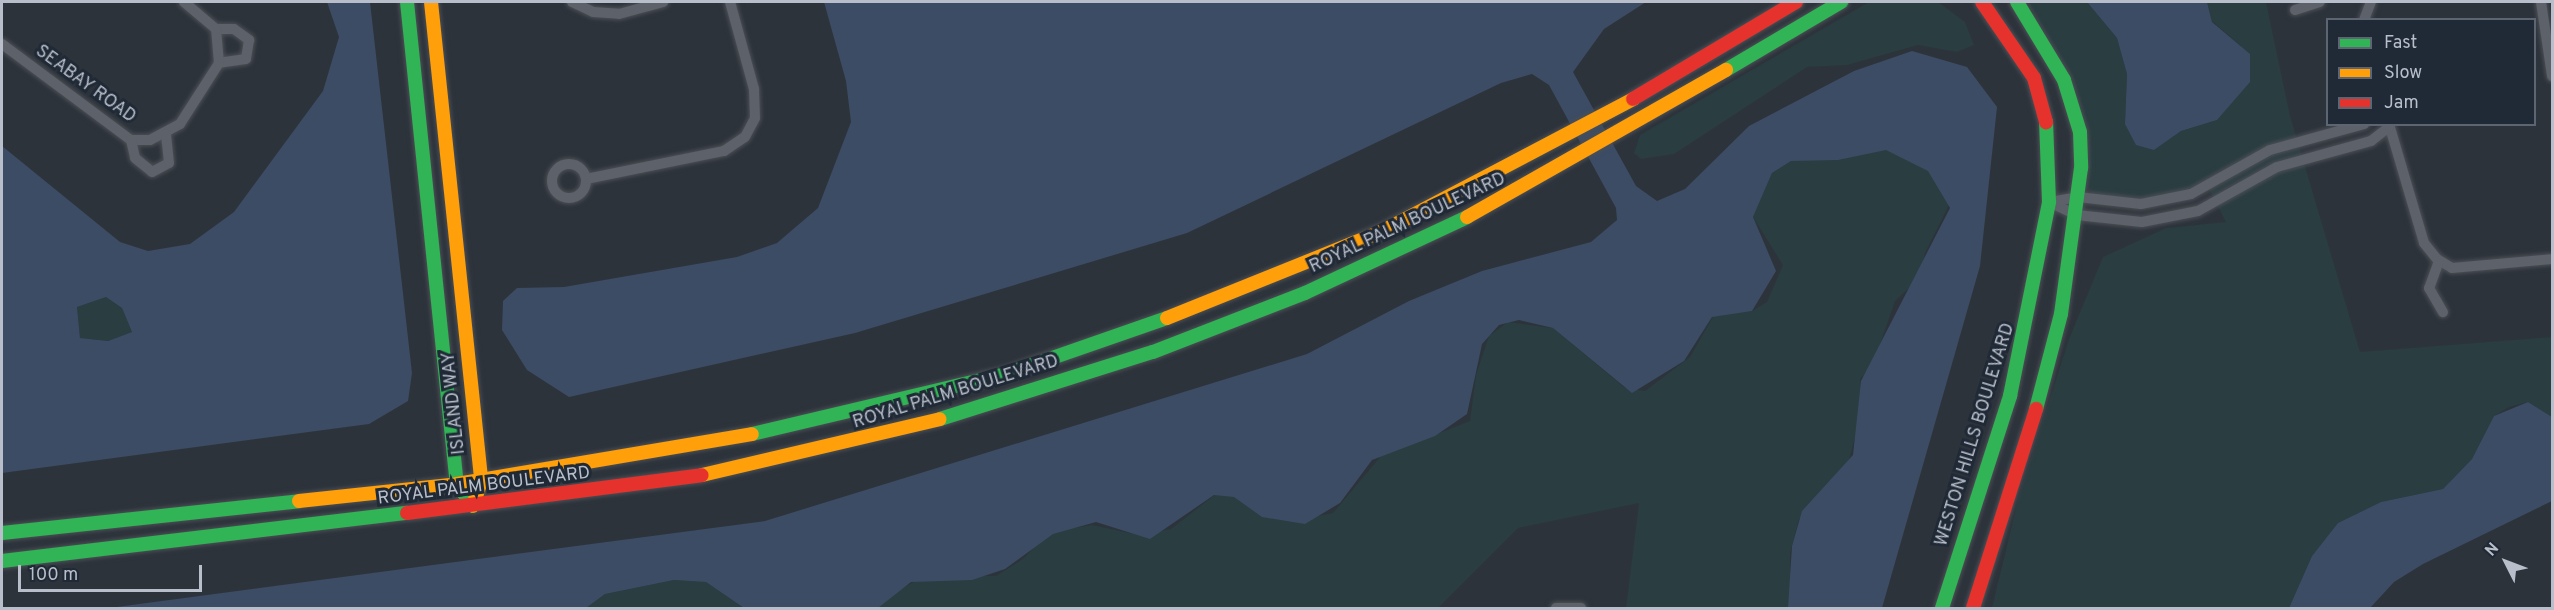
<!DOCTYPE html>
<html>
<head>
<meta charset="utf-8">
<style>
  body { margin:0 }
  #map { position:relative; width:2554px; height:610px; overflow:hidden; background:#2d333b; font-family:Overpass,sans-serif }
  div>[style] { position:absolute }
  .green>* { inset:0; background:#2a3d41 }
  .water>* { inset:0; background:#3c4c65 }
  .roads { filter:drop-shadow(0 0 2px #4b4f55) drop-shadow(0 0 2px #4b4f55) }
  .street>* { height:10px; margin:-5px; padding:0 5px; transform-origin:5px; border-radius:5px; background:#5d6169 }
  .street>.ring { margin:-5px; padding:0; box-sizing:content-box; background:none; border:10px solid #5d6169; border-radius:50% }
  .fast>* { height:14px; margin:-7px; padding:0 7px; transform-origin:7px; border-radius:7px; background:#30b455 }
  .slow>* { height:14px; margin:-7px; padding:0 7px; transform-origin:7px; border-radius:7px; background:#ff9f0a }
  .jam>* { height:14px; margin:-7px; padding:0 7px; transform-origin:7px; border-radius:7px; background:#e5322d }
  span { translate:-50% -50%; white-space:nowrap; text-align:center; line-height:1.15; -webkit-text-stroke:6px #202936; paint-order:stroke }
  .street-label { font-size:18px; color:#b8bfcb }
  .frame { position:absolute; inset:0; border:3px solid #b8bfcb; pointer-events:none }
  .legend { position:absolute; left:2326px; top:18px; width:210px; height:108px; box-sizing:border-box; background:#202936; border:2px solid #5d6572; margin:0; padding:8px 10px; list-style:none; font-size:18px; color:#b8bfcb }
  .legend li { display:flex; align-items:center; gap:12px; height:30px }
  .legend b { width:30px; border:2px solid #5d6572 }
  .north { position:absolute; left:2476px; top:532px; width:60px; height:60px; -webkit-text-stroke:4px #202936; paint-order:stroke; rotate:312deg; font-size:16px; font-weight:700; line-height:24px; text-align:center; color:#b8bfcb }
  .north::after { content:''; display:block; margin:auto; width:21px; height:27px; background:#b8bfcb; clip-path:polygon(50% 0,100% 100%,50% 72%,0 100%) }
  .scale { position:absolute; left:18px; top:565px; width:184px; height:27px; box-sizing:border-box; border:3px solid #b8bfcb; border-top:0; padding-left:8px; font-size:18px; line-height:21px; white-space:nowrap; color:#b8bfcb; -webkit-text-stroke:4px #202936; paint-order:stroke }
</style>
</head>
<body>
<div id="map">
  <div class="green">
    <i style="clip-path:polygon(1869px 2px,1938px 2px,1965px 22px,1974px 45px,1957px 52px,1918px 45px,1847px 65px,1807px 67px,1674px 154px,1641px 159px,1634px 153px,1640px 135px)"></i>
    <i style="clip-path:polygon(2027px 2px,2087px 2px,2117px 38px,2127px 74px,2125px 124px,2154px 150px,2181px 131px,2217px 120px,2241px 46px,2212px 21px,2207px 2px,2266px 2px,2290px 116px,2360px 352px,2552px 337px,2552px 417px,2528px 402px,2509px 407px,2494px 416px,2472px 459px,2443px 489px,2381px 502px,2338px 523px,2312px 556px,2289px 608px,1992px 608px,2019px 496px,2069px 339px,2103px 257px,2166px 228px,2226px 222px,2207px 185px,2141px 204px,2096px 197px,2085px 187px,2086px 136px,2073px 83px)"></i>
    <i style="clip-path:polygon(1880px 146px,1926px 165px,1952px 199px,1925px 253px,1920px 278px,1895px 301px,1873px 365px,1860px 379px,1863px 407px,1848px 464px,1799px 519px,1790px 553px,1791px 608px,1626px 608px,1639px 503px,1518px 528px,1438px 608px,878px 608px,889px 595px,927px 575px,996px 576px,1023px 559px,1049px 532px,1092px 525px,1139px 535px,1171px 529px,1216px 494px,1229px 493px,1250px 508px,1308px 518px,1333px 513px,1381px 456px,1470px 421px,1476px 375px,1489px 336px,1508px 322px,1553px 328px,1625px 388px,1645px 391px,1690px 357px,1714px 315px,1752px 311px,1767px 302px,1783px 265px,1753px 217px,1772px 173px,1791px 161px)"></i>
    <i style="clip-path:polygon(106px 297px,122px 308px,132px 332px,108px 341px,80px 338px,77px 307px)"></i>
    <i style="clip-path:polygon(674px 580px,706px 582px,744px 608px,777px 604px,795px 608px,586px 608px,605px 594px)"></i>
  </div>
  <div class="water">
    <i style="clip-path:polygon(evenodd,327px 2px,370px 2px,412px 373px,408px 401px,369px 424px,2px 473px,2px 146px,120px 242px,148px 251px,190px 244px,234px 212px,323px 91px,339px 37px,327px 2px,106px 297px,122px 308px,132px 332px,108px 341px,80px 338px,77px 307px,106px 297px)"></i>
    <i style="clip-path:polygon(824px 2px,1646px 2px,1604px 29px,1573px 72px,1636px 186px,1657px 201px,1685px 189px,1749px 126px,1854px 71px,1912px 51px,1967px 67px,1997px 107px,1980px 266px,1882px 608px,1788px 608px,1792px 546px,1802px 511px,1853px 455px,1861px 381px,1950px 208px,1928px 171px,1886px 150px,1838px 160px,1791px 161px,1772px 173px,1753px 217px,1776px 271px,1752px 311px,1712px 317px,1684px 361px,1632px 393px,1553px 328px,1519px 320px,1499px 325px,1482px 344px,1467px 414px,1435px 436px,1372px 460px,1340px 503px,1305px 524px,1262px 517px,1234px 497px,1214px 495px,1150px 539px,1096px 522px,1053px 534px,1005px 569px,972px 580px,911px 582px,878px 608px,744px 608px,706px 582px,674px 580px,605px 594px,586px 608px,109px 608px,765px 521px,1307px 354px,1409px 301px,1482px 271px,1591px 242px,1617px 220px,1616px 208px,1549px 85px,1532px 74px,1501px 83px,1187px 233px,855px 333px,569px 397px,527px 370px,502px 330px,503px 301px,517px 288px,564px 287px,737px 257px,777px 243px,818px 208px,851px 122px,846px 81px)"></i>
    <i style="clip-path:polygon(2087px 2px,2207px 2px,2212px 22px,2250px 54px,2250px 82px,2217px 120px,2181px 131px,2154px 150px,2136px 145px,2125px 124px,2127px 74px,2117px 38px)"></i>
    <i style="clip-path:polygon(2528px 402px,2552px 417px,2552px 501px,2423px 564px,2394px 582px,2370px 608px,2289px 608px,2312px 556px,2338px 523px,2381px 502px,2443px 489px,2472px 459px,2494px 416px)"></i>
  </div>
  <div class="roads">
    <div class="street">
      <i style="left:572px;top:2px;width:23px;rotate:25deg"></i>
      <i style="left:593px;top:12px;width:26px;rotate:4deg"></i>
      <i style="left:619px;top:14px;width:46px;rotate:-15.3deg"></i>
      <i style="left:2541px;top:2px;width:75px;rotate:81.5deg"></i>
      <i style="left:2295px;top:10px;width:26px;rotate:-18deg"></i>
      <i style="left:2364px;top:20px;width:19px;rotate:-69deg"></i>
      <i style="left:216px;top:29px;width:18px"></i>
      <i style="left:234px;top:29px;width:19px;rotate:36deg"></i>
      <i style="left:249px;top:40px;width:19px;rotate:99deg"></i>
      <i style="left:246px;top:59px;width:27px;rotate:172deg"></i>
      <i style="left:2px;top:44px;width:161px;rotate:36.7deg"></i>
      <i style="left:131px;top:140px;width:19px"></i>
      <i style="left:150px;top:140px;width:34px;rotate:-28deg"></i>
      <i style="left:180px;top:124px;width:72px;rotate:-57.4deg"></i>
      <i style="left:219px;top:63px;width:34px;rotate:-95deg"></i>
      <i style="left:216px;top:29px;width:42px;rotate:-139.8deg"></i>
      <i style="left:2389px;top:124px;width:124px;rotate:73.6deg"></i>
      <i style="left:2424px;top:243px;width:21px;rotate:51deg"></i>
      <i style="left:2437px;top:259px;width:17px;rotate:31deg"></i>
      <i style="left:2452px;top:268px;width:100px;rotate:-5.1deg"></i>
      <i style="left:131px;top:140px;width:18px;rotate:77deg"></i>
      <i style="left:135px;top:158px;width:22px;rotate:39deg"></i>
      <i style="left:152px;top:172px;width:19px;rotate:-28deg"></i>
      <i style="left:169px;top:163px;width:29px;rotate:-96deg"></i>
      <i class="ring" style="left:552px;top:164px;width:24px;height:24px"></i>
      <i style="left:586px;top:179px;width:141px;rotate:-11.5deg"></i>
      <i style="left:724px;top:151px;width:25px;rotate:-34deg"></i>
      <i style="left:745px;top:137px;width:21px;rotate:-62deg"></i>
      <i style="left:755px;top:118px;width:29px;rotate:-92deg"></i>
      <i style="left:754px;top:89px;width:90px;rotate:-105.4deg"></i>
      <i style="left:2049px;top:202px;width:31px;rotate:25deg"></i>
      <i style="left:2077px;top:215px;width:65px;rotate:6.1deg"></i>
      <i style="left:2142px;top:222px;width:57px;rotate:-11.1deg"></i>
      <i style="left:2198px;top:211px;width:90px;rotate:-29.1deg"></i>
      <i style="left:2277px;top:167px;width:98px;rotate:-15.5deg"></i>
      <i style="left:2371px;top:141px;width:23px;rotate:-38deg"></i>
      <i style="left:2050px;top:202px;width:28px;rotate:-10deg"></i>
      <i style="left:2078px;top:197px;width:63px;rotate:6.3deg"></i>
      <i style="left:2141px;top:204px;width:51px;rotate:-11.3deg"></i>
      <i style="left:2191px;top:194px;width:90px;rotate:-29.1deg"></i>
      <i style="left:2270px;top:150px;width:98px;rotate:-15.5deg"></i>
      <i style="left:2439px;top:261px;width:29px;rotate:110deg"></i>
      <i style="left:2429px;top:288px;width:28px;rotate:60deg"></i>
      <i style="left:1556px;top:608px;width:25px"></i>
    </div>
    <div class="fast">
      <i style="left:407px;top:2px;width:485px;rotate:84.1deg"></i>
      <i style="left:457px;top:484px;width:27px;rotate:54deg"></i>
      <i style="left:2017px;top:2px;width:91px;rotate:58.9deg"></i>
      <i style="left:2064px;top:80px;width:54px;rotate:72.9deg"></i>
      <i style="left:2080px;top:132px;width:36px;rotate:88deg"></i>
      <i style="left:2081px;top:168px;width:147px;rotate:97.8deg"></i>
      <i style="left:2061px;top:314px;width:98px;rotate:104.7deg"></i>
      <i style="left:1726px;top:70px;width:134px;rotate:-30.6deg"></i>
      <i style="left:940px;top:419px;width:223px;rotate:-17.5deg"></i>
      <i style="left:1153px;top:352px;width:163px;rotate:-21.2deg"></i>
      <i style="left:1305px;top:293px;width:179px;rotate:-25.1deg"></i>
      <i style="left:752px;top:434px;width:261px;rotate:-13.3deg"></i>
      <i style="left:1006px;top:374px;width:170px;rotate:-19.2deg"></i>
      <i style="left:2px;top:533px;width:299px;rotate:-6.1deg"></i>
      <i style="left:2px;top:561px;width:408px;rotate:-6.8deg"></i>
      <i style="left:1942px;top:608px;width:223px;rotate:-72.2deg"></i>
      <i style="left:2010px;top:396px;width:198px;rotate:-78.6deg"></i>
      <i style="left:2049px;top:202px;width:80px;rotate:-92.1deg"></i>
    </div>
    <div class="slow">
      <i style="left:431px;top:2px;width:482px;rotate:84deg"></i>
      <i style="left:481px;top:481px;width:26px;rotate:108deg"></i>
      <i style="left:1467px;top:217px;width:298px;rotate:-29.6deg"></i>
      <i style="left:1167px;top:318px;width:231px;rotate:-21.9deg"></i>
      <i style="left:1381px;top:232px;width:285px;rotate:-27.8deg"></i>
      <i style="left:702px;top:475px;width:244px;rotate:-13.2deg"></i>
      <i style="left:299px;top:501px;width:159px;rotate:-6.1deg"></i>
      <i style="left:457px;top:484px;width:299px;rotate:-9.6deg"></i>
    </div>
    <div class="jam">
      <i style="left:1982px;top:2px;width:92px;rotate:55.6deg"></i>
      <i style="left:2034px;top:78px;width:46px;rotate:74.7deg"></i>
      <i style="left:1633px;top:99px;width:190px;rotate:-30.8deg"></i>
      <i style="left:407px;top:513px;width:297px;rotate:-7.3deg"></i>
      <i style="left:1973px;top:608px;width:209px;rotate:-72.4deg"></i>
    </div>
  </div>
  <div class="street-label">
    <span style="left:85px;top:85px;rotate:36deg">SEABAY ROAD</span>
    <span style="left:1408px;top:224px;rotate:-25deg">ROYAL PALM BOULEVARD</span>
    <span style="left:956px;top:393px;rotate:-17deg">ROYAL PALM BOULEVARD</span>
    <span style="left:455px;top:403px;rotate:-96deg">ISLAND WAY</span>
    <span style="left:1976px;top:435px;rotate:-73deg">WESTON HILLS BOULEVARD</span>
    <span style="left:484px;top:487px;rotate:-7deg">ROYAL PALM BOULEVARD</span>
  </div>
  <div class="frame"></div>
  <ul class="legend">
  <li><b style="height:8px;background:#30b455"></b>Fast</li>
  <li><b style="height:8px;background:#ff9f0a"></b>Slow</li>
  <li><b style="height:8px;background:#e5322d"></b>Jam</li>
  </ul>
  <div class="north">N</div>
  <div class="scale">100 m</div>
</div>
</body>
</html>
